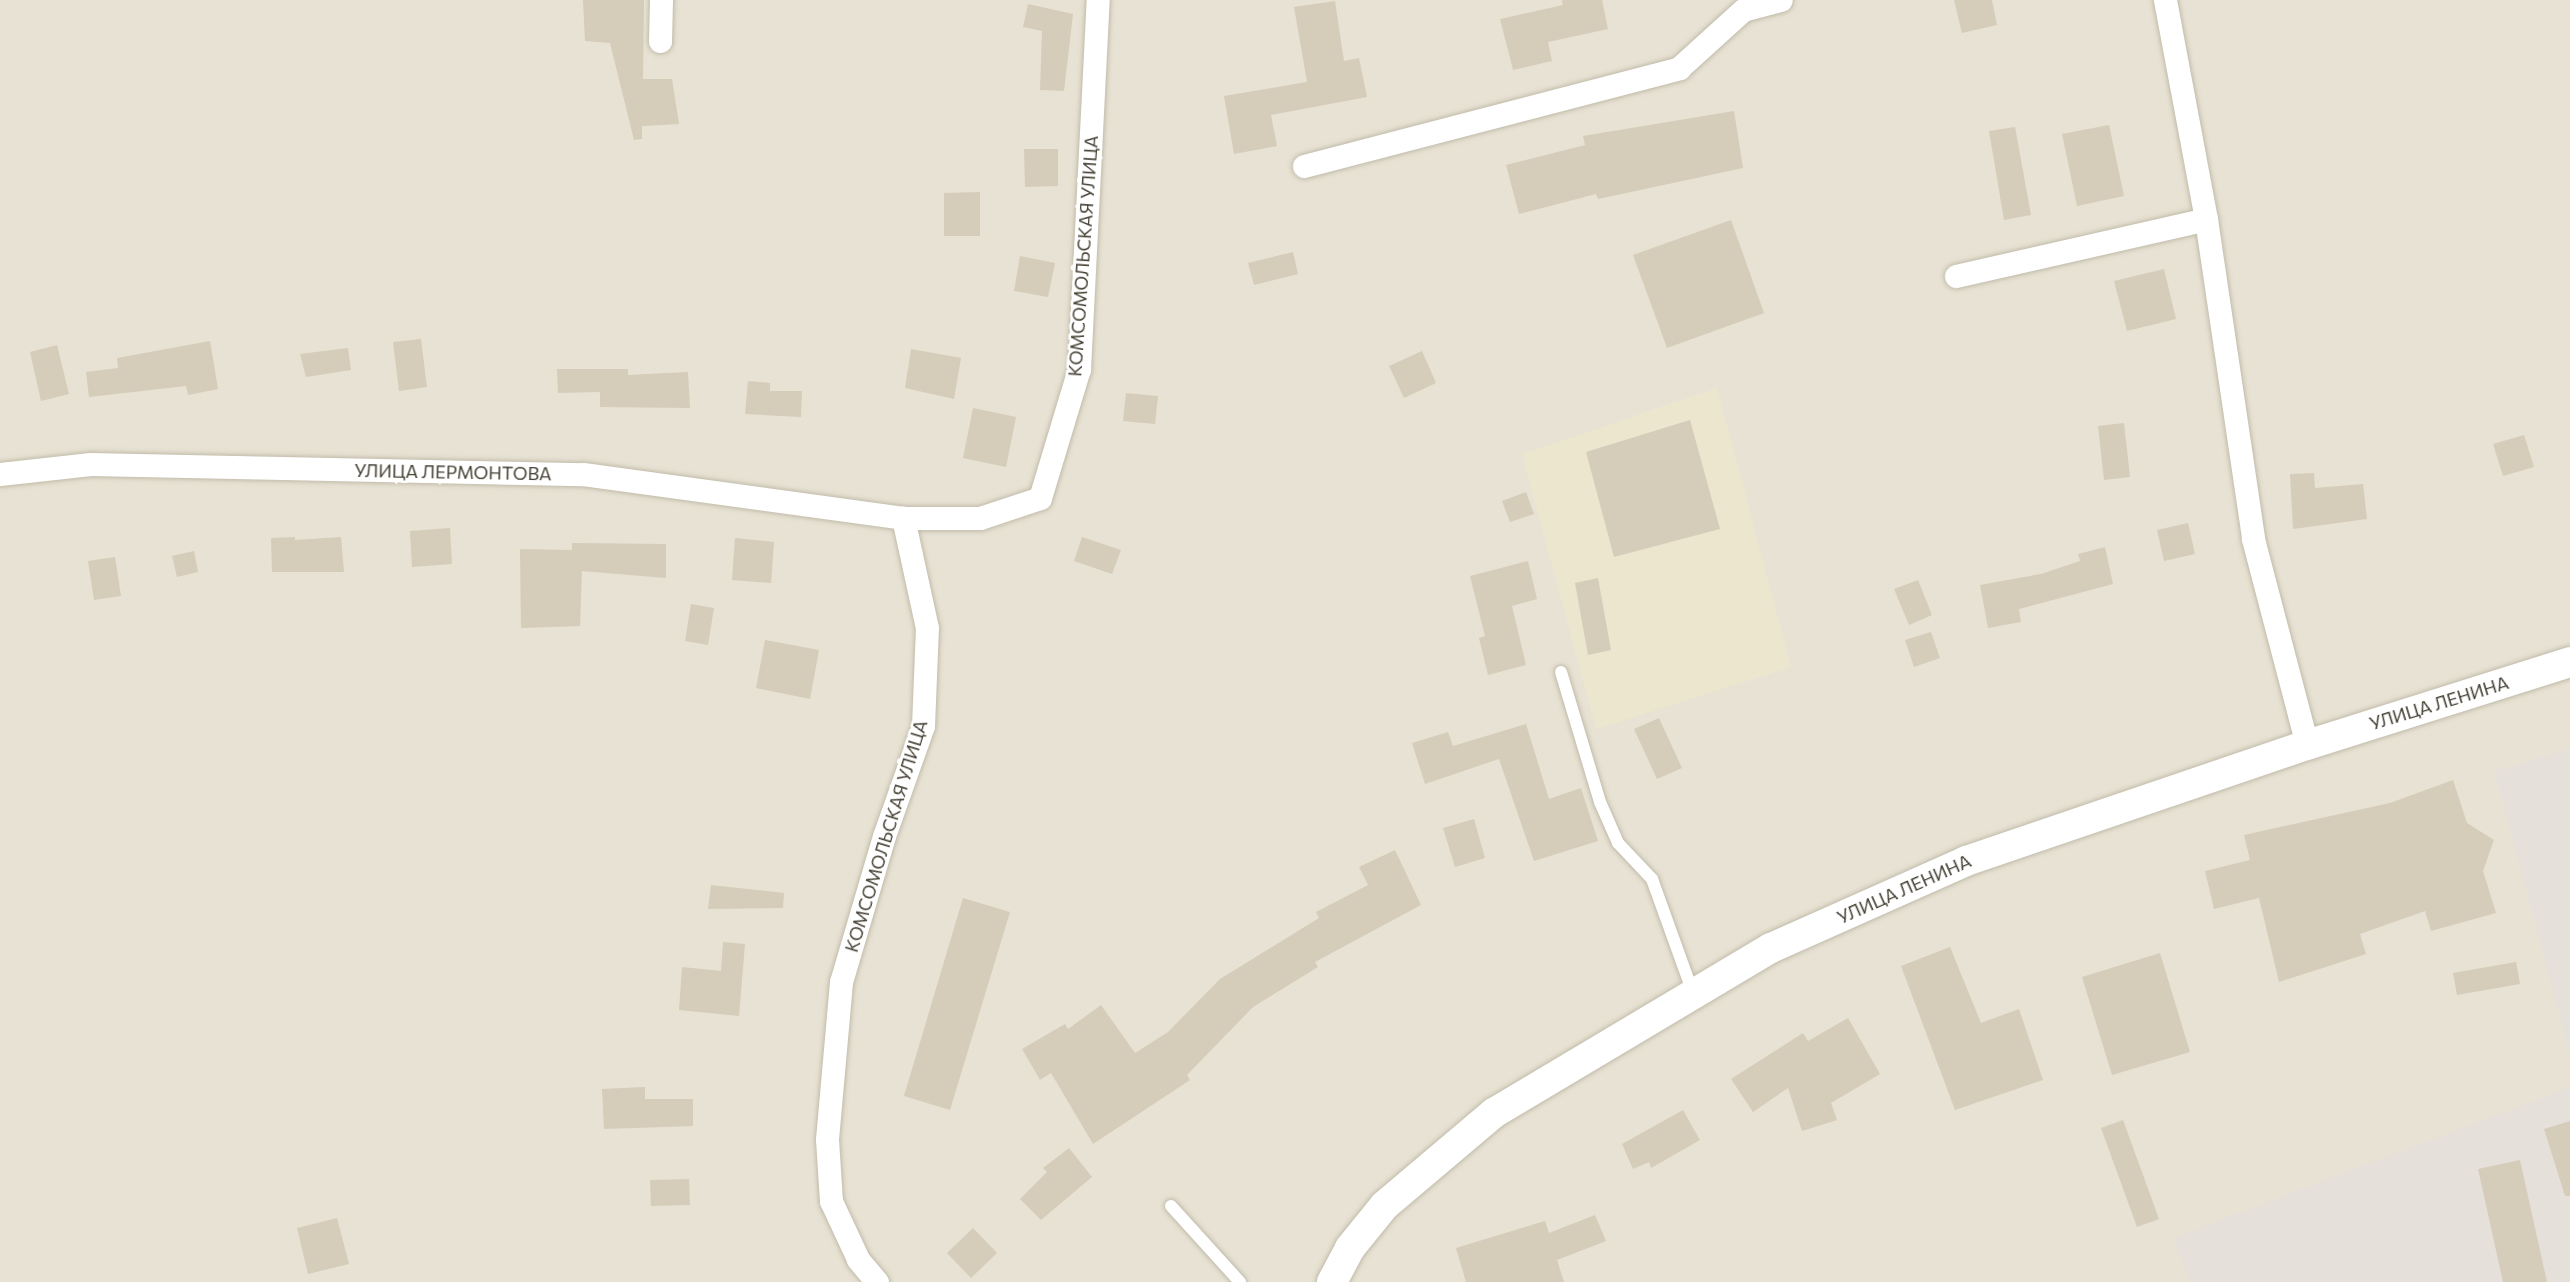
<!DOCTYPE html>
<html>
<head>
<meta charset="utf-8">
<style>
  body { margin:0 }
  #map { position:relative; width:2570px; height:1282px; overflow:hidden; background:#f3efe5; font-family:Commissioner,sans-serif }
  div>[style] { position:absolute }
  .residential>* { inset:0; background:#e7e2d3 }
  .industrial>* { inset:0; background:#e5e1da }
  .education>* { inset:0; background:#ece6ce }
  .building>* { inset:0; background:#d5ccba }
  .roads { filter:drop-shadow(0 0 2px #c1bbaa) drop-shadow(0 0 2px #c1bbaa) }
  .service>* { height:12px; margin:-6px; padding:0 6px; transform-origin:6px; border-radius:6px; background:#fff }
  .minor>* { height:23px; margin:-11.5px; padding:0 11.5px; transform-origin:11.5px; border-radius:11.5px; background:#fff }
  .tertiary>* { height:30px; margin:-15px; padding:0 15px; transform-origin:15px; border-radius:15px; background:#fff }
  span { translate:-50% -50%; white-space:nowrap; text-align:center; line-height:1.15; -webkit-text-stroke:5px #fff; paint-order:stroke }
  .street-label { font-size:18px; color:#454034 }
</style>
</head>
<body>
<div id="map">
  <div class="residential">
    <i style="clip-path:polygon(0 0,2570px 0,2570px 1282px,0 1282px)"></i>
  </div>
  <div class="industrial">
    <i style="clip-path:polygon(2570px 749px,2570px 1056px,2494px 771px)"></i>
    <i style="clip-path:polygon(2570px 1087px,2570px 1282px,2191px 1282px,2172px 1238px)"></i>
  </div>
  <div class="education">
    <i style="clip-path:polygon(1717px 388px,1791px 667px,1596px 729px,1522px 454px)"></i>
  </div>
  <div class="building">
    <i style="clip-path:polygon(583px 0,644px 0,643px 79px,672px 79px,679px 124px,642px 126px,642px 139px,634px 140px,610px 43px,585px 41px)"></i>
    <i style="clip-path:polygon(1562px 0,1602px 0,1608px 29px,1548px 42px,1552px 61px,1513px 70px,1500px 19px,1563px 5px)"></i>
    <i style="clip-path:polygon(1954px 0,1992px 0,1997px 25px,1962px 33px)"></i>
    <i style="clip-path:polygon(1335px 1px,1344px 61px,1359px 58px,1367px 97px,1271px 115px,1277px 146px,1234px 154px,1224px 96px,1307px 82px,1294px 7px)"></i>
    <i style="clip-path:polygon(1028px 4px,1073px 14px,1064px 91px,1040px 90px,1042px 31px,1023px 27px)"></i>
    <i style="clip-path:polygon(1734px 111px,1743px 168px,1598px 199px,1596px 194px,1519px 214px,1506px 165px,1585px 145px,1583px 136px)"></i>
    <i style="clip-path:polygon(2109px 125px,2124px 196px,2077px 206px,2062px 134px)"></i>
    <i style="clip-path:polygon(2015px 127px,2031px 215px,2004px 220px,1989px 131px)"></i>
    <i style="clip-path:polygon(1024px 149px,1058px 149px,1058px 186px,1025px 187px)"></i>
    <i style="clip-path:polygon(980px 192px,980px 236px,944px 236px,944px 193px)"></i>
    <i style="clip-path:polygon(1731px 220px,1764px 313px,1667px 348px,1633px 255px)"></i>
    <i style="clip-path:polygon(1293px 252px,1298px 274px,1254px 285px,1248px 263px)"></i>
    <i style="clip-path:polygon(1020px 256px,1055px 263px,1048px 297px,1014px 291px)"></i>
    <i style="clip-path:polygon(2164px 269px,2176px 319px,2127px 331px,2114px 281px)"></i>
    <i style="clip-path:polygon(421px 339px,427px 387px,399px 391px,393px 342px)"></i>
    <i style="clip-path:polygon(210px 341px,218px 389px,188px 395px,186px 386px,89px 397px,86px 372px,118px 368px,117px 358px)"></i>
    <i style="clip-path:polygon(57px 345px,69px 394px,41px 401px,30px 352px)"></i>
    <i style="clip-path:polygon(348px 348px,351px 370px,306px 377px,300px 354px)"></i>
    <i style="clip-path:polygon(911px 349px,961px 358px,954px 399px,905px 388px)"></i>
    <i style="clip-path:polygon(1422px 351px,1436px 383px,1404px 398px,1389px 366px)"></i>
    <i style="clip-path:polygon(557px 369px,628px 369px,628px 375px,688px 372px,690px 408px,600px 407px,600px 392px,558px 393px)"></i>
    <i style="clip-path:polygon(748px 381px,770px 383px,770px 391px,802px 391px,801px 417px,745px 414px)"></i>
    <i style="clip-path:polygon(1126px 393px,1158px 396px,1155px 424px,1123px 421px)"></i>
    <i style="clip-path:polygon(973px 408px,1016px 417px,1006px 467px,963px 458px)"></i>
    <i style="clip-path:polygon(1690px 420px,1720px 529px,1614px 557px,1586px 452px)"></i>
    <i style="clip-path:polygon(2124px 423px,2130px 477px,2104px 480px,2098px 426px)"></i>
    <i style="clip-path:polygon(2524px 435px,2534px 467px,2503px 476px,2493px 444px)"></i>
    <i style="clip-path:polygon(2314px 473px,2315px 488px,2363px 484px,2367px 519px,2293px 529px,2290px 474px)"></i>
    <i style="clip-path:polygon(1526px 492px,1534px 514px,1510px 522px,1502px 501px)"></i>
    <i style="clip-path:polygon(2188px 523px,2195px 554px,2164px 561px,2157px 530px)"></i>
    <i style="clip-path:polygon(450px 528px,452px 564px,412px 567px,410px 531px)"></i>
    <i style="clip-path:polygon(295px 537px,295px 540px,341px 537px,344px 572px,272px 572px,271px 538px)"></i>
    <i style="clip-path:polygon(1082px 537px,1121px 550px,1112px 574px,1074px 561px)"></i>
    <i style="clip-path:polygon(735px 538px,774px 542px,771px 583px,732px 580px)"></i>
    <i style="clip-path:polygon(572px 543px,666px 544px,666px 578px,582px 571px,580px 626px,521px 628px,520px 549px,572px 550px)"></i>
    <i style="clip-path:polygon(2105px 547px,2113px 584px,2019px 609px,2021px 622px,1988px 628px,1980px 585px,2041px 574px,2080px 561px,2078px 554px)"></i>
    <i style="clip-path:polygon(194px 551px,198px 572px,177px 577px,172px 556px)"></i>
    <i style="clip-path:polygon(115px 557px,121px 596px,94px 600px,88px 561px)"></i>
    <i style="clip-path:polygon(1528px 561px,1537px 599px,1512px 606px,1526px 665px,1488px 675px,1479px 638px,1485px 636px,1470px 576px)"></i>
    <i style="clip-path:polygon(1598px 578px,1611px 650px,1588px 655px,1575px 583px)"></i>
    <i style="clip-path:polygon(1918px 580px,1932px 615px,1909px 625px,1894px 589px)"></i>
    <i style="clip-path:polygon(691px 604px,714px 608px,708px 645px,685px 641px)"></i>
    <i style="clip-path:polygon(1931px 632px,1940px 658px,1914px 667px,1905px 640px)"></i>
    <i style="clip-path:polygon(765px 640px,819px 650px,810px 699px,756px 688px)"></i>
    <i style="clip-path:polygon(1659px 718px,1682px 768px,1657px 779px,1634px 729px)"></i>
    <i style="clip-path:polygon(1526px 724px,1549px 799px,1581px 788px,1598px 841px,1534px 861px,1499px 759px,1425px 784px,1412px 743px,1448px 732px,1453px 746px)"></i>
    <i style="clip-path:polygon(2453px 780px,2467px 823px,2494px 840px,2483px 871px,2496px 913px,2431px 931px,2425px 911px,2360px 934px,2366px 954px,2279px 982px,2259px 898px,2214px 909px,2205px 871px,2250px 860px,2244px 835px,2390px 803px)"></i>
    <i style="clip-path:polygon(1474px 819px,1485px 858px,1455px 867px,1443px 828px)"></i>
    <i style="clip-path:polygon(1395px 850px,1421px 905px,1315px 962px,1318px 967px,1253px 1007px,1187px 1075px,1190px 1080px,1093px 1144px,1051px 1073px,1040px 1080px,1022px 1049px,1065px 1024px,1068px 1029px,1101px 1005px,1135px 1053px,1168px 1032px,1220px 979px,1319px 918px,1316px 912px,1368px 885px,1359px 867px)"></i>
    <i style="clip-path:polygon(711px 885px,784px 893px,783px 908px,708px 909px)"></i>
    <i style="clip-path:polygon(963px 898px,1010px 912px,950px 1110px,904px 1096px)"></i>
    <i style="clip-path:polygon(723px 942px,745px 944px,739px 1016px,679px 1010px,682px 967px,721px 971px)"></i>
    <i style="clip-path:polygon(1950px 947px,1981px 1023px,2019px 1009px,2043px 1080px,1955px 1110px,1901px 966px)"></i>
    <i style="clip-path:polygon(2160px 953px,2190px 1052px,2112px 1075px,2082px 977px)"></i>
    <i style="clip-path:polygon(2516px 962px,2520px 984px,2457px 995px,2453px 973px)"></i>
    <i style="clip-path:polygon(1848px 1018px,1880px 1074px,1831px 1103px,1837px 1120px,1802px 1131px,1788px 1088px,1753px 1112px,1731px 1079px,1803px 1033px,1808px 1041px)"></i>
    <i style="clip-path:polygon(645px 1087px,645px 1099px,693px 1099px,693px 1126px,604px 1129px,602px 1089px)"></i>
    <i style="clip-path:polygon(1683px 1110px,1700px 1140px,1651px 1168px,1649px 1162px,1633px 1169px,1622px 1144px)"></i>
    <i style="clip-path:polygon(2123px 1120px,2159px 1219px,2137px 1227px,2101px 1128px)"></i>
    <i style="clip-path:polygon(2570px 1121px,2570px 1196px,2565px 1196px,2544px 1129px)"></i>
    <i style="clip-path:polygon(1069px 1148px,1092px 1177px,1041px 1220px,1020px 1199px,1047px 1172px,1043px 1168px)"></i>
    <i style="clip-path:polygon(2520px 1160px,2547px 1282px,2503px 1282px,2478px 1169px)"></i>
    <i style="clip-path:polygon(689px 1179px,690px 1205px,651px 1206px,650px 1180px)"></i>
    <i style="clip-path:polygon(1595px 1215px,1606px 1241px,1557px 1260px,1564px 1282px,1466px 1282px,1456px 1248px,1545px 1221px,1549px 1233px)"></i>
    <i style="clip-path:polygon(337px 1218px,349px 1264px,308px 1274px,297px 1228px)"></i>
    <i style="clip-path:polygon(973px 1228px,997px 1253px,971px 1278px,947px 1253px)"></i>
  </div>
  <div class="roads">
    <div class="service">
      <i style="left:1561px;top:672px;width:136px;rotate:73.3deg"></i>
      <i style="left:1600px;top:802px;width:45px;rotate:66.3deg"></i>
      <i style="left:1618px;top:843px;width:50px;rotate:46.6deg"></i>
      <i style="left:1652px;top:879px;width:121px;rotate:70.2deg"></i>
      <i style="left:1171px;top:1206px;width:103px;rotate:47.8deg"></i>
    </div>
    <div class="minor">
      <i style="left:2165px;top:0;width:223px;rotate:79.4deg"></i>
      <i style="left:2206px;top:219px;width:323px;rotate:81.6deg"></i>
      <i style="left:2253px;top:539px;width:213px;rotate:75.3deg"></i>
      <i style="left:660px;top:41px;width:41px;rotate:-88.6deg"></i>
      <i style="left:1304px;top:166px;width:388px;rotate:-14.6deg"></i>
      <i style="left:1679px;top:68px;width:86px;rotate:-42.2deg"></i>
      <i style="left:1743px;top:10px;width:39px;rotate:-15deg"></i>
      <i style="left:1956px;top:276px;width:256px;rotate:-12.8deg"></i>
      <i style="left:0;top:474px;width:91px;rotate:-6.3deg"></i>
      <i style="left:90px;top:464px;width:493px;rotate:1.2deg"></i>
      <i style="left:583px;top:474px;width:323px;rotate:7.8deg"></i>
      <i style="left:903px;top:518px;width:77px"></i>
      <i style="left:980px;top:518px;width:63px;rotate:-18.4deg"></i>
      <i style="left:1040px;top:498px;width:135px;rotate:-73.2deg"></i>
      <i style="left:1079px;top:369px;width:369px;rotate:-87.1deg"></i>
      <i style="left:877px;top:1282px;width:30px;rotate:-130deg"></i>
      <i style="left:858px;top:1259px;width:64px;rotate:-115deg"></i>
      <i style="left:831px;top:1201px;width:62px;rotate:-93.7deg"></i>
      <i style="left:827px;top:1139px;width:158px;rotate:-84.9deg"></i>
      <i style="left:841px;top:982px;width:152px;rotate:-73.6deg"></i>
      <i style="left:884px;top:836px;width:117px;rotate:-70.5deg"></i>
      <i style="left:923px;top:726px;width:98px;rotate:-87.7deg"></i>
      <i style="left:927px;top:628px;width:113px;rotate:-102.3deg"></i>
    </div>
    <div class="tertiary">
      <i style="left:1332px;top:1282px;width:38px;rotate:-62deg"></i>
      <i style="left:1350px;top:1248px;width:55px;rotate:-50.9deg"></i>
      <i style="left:1385px;top:1205px;width:143px;rotate:-40.2deg"></i>
      <i style="left:1494px;top:1113px;width:322px;rotate:-30.8deg"></i>
      <i style="left:1771px;top:948px;width:214px;rotate:-24deg"></i>
      <i style="left:1966px;top:861px;width:360px;rotate:-18.8deg"></i>
      <i style="left:2307px;top:745px;width:276px;rotate:-17.5deg"></i>
    </div>
  </div>
  <div class="street-label">
    <span style="left:1083px;top:256px;rotate:-86deg">КОМСОМОЛЬСКАЯ УЛИЦА</span>
    <span style="left:453px;top:472px;rotate:1deg">УЛИЦА ЛЕРМОНТОВА</span>
    <span style="left:2439px;top:703px;rotate:-17deg">УЛИЦА ЛЕНИНА</span>
    <span style="left:886px;top:836px;rotate:-73deg">КОМСОМОЛЬСКАЯ УЛИЦА</span>
    <span style="left:1904px;top:889px;rotate:-24deg">УЛИЦА ЛЕНИНА</span>
  </div>
</div>
</body>
</html>
